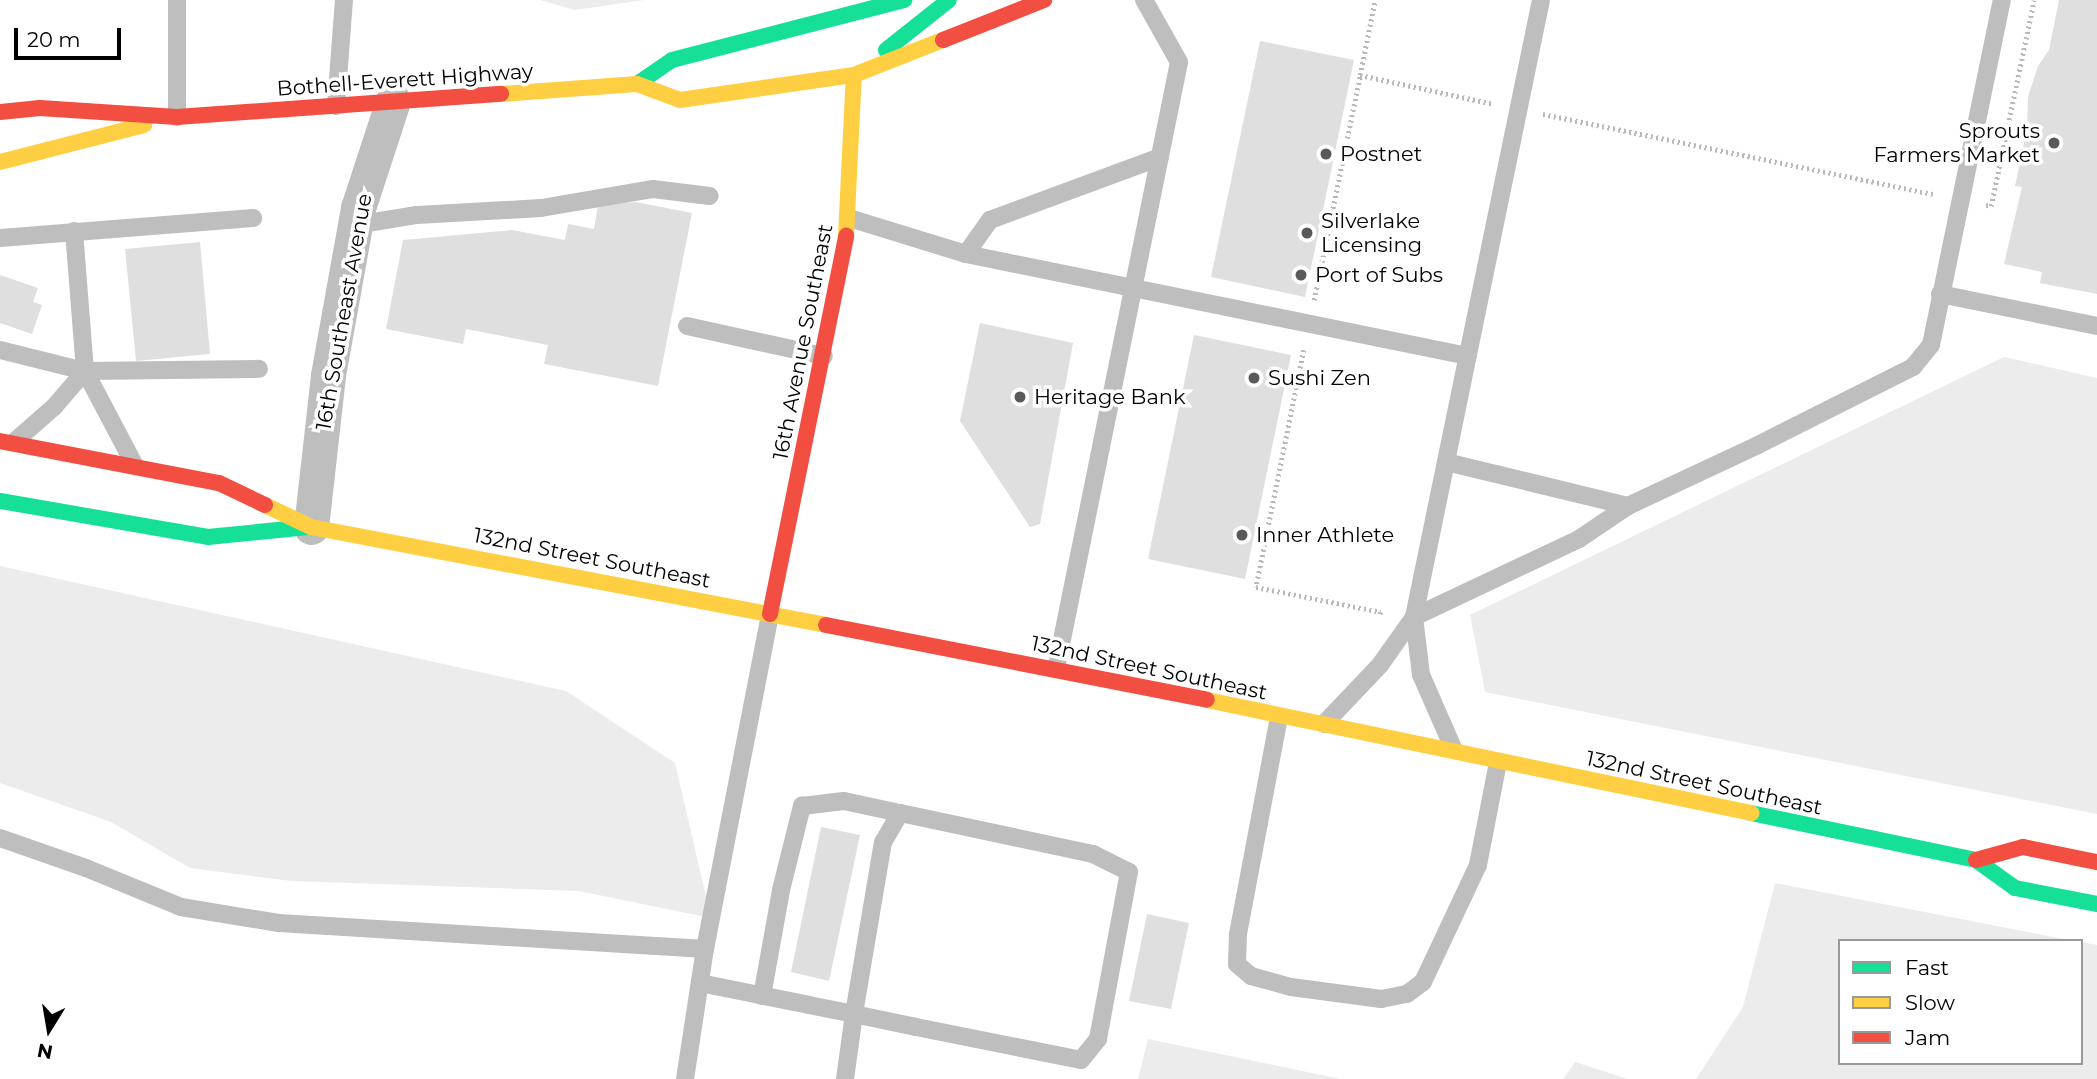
<!DOCTYPE html>
<html>
<head>
<meta charset="utf-8">
<style>
  body { margin:0 }
  #map { position:relative; width:2097px; height:1079px; overflow:hidden; background:#fff; font-family:Montserrat,sans-serif }
  div>[style] { position:absolute }
  .green>* { inset:0; background:#ececec }
  .building>* { inset:0; background:#dfdfdf }
  .path>* { height:4.5px; margin-top:-2.25px; transform-origin:0; background:repeating-linear-gradient(90deg,#b9b9b9 0 2px,transparent 0 5.5px) }
  .lane>* { height:18px; margin:-9px; padding:0 9px; transform-origin:9px; border-radius:9px; background:#bebebe }
  .street>* { height:35px; margin:-17.5px; padding:0 17.5px; transform-origin:17.5px; border-radius:17.5px; background:#bebebe }
  .fast>* { height:16px; margin:-8px; padding:0 8px; transform-origin:8px; border-radius:8px; background:#16e098 }
  .slow>* { height:16px; margin:-8px; padding:0 8px; transform-origin:8px; border-radius:8px; background:#ffcf43 }
  .jam>* { height:16px; margin:-8px; padding:0 8px; transform-origin:8px; border-radius:8px; background:#f24e42 }
  .dots>* { width:19px; height:19px; translate:-50% -50%; box-sizing:border-box; border:4px solid #fff; border-radius:50% }
  span { translate:-50% -50%; white-space:nowrap; text-align:center; line-height:1.15; -webkit-text-stroke:7px #fff; paint-order:stroke }
  .street-label { font-size:21px; color:#000 }
  .poi-label { font-size:21px; color:#000 }
  .right { translate:-100% -50%; text-align:right }
  .left { translate:0 -50%; text-align:left }
  .legend { position:absolute; left:1838px; top:939px; width:245px; height:126px; box-sizing:border-box; background:#fff; border:2px solid #999; margin:0; padding:9px 12px; list-style:none; font-size:21px; color:#000 }
  .legend li { display:flex; align-items:center; gap:14px; height:35px }
  .legend b { width:35px; border:2px solid #999 }
  .north { position:absolute; left:14px; top:995px; width:70px; height:70px; -webkit-text-stroke:5px #fff; paint-order:stroke; rotate:191deg; font-size:19px; font-weight:700; line-height:28px; text-align:center; color:#000 }
  .north::after { content:''; display:block; margin:auto; width:24px; height:32px; background:#000; clip-path:polygon(50% 0,100% 100%,50% 72%,0 100%) }
  .scale { position:absolute; left:14px; top:28px; width:107px; height:32px; box-sizing:border-box; border:4px solid #000; border-top:0; padding-left:9px; font-size:21px; line-height:24px; white-space:nowrap; color:#000; -webkit-text-stroke:5px #fff; paint-order:stroke }
</style>
</head>
<body>
<div id="map">
  <div class="green">
    <i style="clip-path:polygon(540px 0,644px 0,575px 10px)"></i>
    <i style="clip-path:polygon(2004px 357px,2097px 378px,2097px 814px,1485px 692px,1470px 615px)"></i>
    <i style="clip-path:polygon(0 566px,566px 691px,675px 763px,711px 918px,579px 891px,291px 881px,190px 868px,111px 822px,0 783px)"></i>
    <i style="clip-path:polygon(1775px 883px,2074px 941px,1840px 941px,1840px 1063px,2081px 1063px,2081px 942px,2097px 945px,2097px 1079px,1696px 1079px,1743px 1007px)"></i>
    <i style="clip-path:polygon(1148px 1039px,1341px 1079px,1138px 1079px)"></i>
    <i style="clip-path:polygon(1575px 1062px,1628px 1079px,1563px 1079px)"></i>
  </div>
  <div class="building">
    <i style="clip-path:polygon(2059px 0,2097px 0,2097px 294px,2040px 283px,2042px 272px,2004px 264px,2022px 187px,2015px 186px,2027px 128px,2028px 97px,2038px 66px,2049px 50px)"></i>
    <i style="clip-path:polygon(1260px 41px,1354px 60px,1305px 297px,1211px 277px)"></i>
    <i style="clip-path:polygon(636px 202px,692px 213px,658px 386px,544px 364px,548px 345px,466px 329px,463px 344px,386px 329px,403px 240px,512px 230px,565px 240px,568px 224px,594px 229px,598px 205px)"></i>
    <i style="clip-path:polygon(200px 242px,210px 354px,136px 361px,125px 249px)"></i>
    <i style="clip-path:polygon(0 275px,38px 288px,33px 302px,42px 305px,32px 334px,0 323px)"></i>
    <i style="clip-path:polygon(980px 323px,1073px 343px,1040px 524px,1030px 527px,960px 421px)"></i>
    <i style="clip-path:polygon(1194px 335px,1291px 355px,1245px 579px,1148px 559px)"></i>
    <i style="clip-path:polygon(821px 827px,860px 835px,829px 981px,791px 972px)"></i>
    <i style="clip-path:polygon(1147px 914px,1189px 923px,1171px 1009px,1129px 1001px)"></i>
  </div>
  <div class="path">
    <i style="left:1360px;top:75px;width:76px;rotate:-78.7deg"></i>
    <i style="left:1543px;top:114px;width:401px;rotate:11.6deg"></i>
    <i style="left:1986px;top:205px;width:5px;rotate:11deg"></i>
    <i style="left:1991px;top:206px;width:210px;rotate:-78.2deg"></i>
    <i style="left:1314px;top:300px;width:230px;rotate:-78.4deg"></i>
    <i style="left:1360px;top:75px;width:137px;rotate:12.2deg"></i>
    <i style="left:1304px;top:350px;width:242px;rotate:101.4deg"></i>
    <i style="left:1256px;top:587px;width:127px;rotate:11.3deg"></i>
    <i style="left:1381px;top:612px;width:3px;rotate:108deg"></i>
  </div>
  <div class="lane">
    <i style="left:177px;top:0;width:117px;rotate:90deg"></i>
    <i style="left:336px;top:106px;width:106px;rotate:-85.7deg"></i>
    <i style="left:849px;top:218px;width:122px;rotate:17.1deg"></i>
    <i style="left:966px;top:254px;width:512px;rotate:11.49deg"></i>
    <i style="left:355px;top:225px;width:63px;rotate:-9.2deg"></i>
    <i style="left:417px;top:215px;width:124px;rotate:-3.2deg"></i>
    <i style="left:541px;top:208px;width:114px;rotate:-9.6deg"></i>
    <i style="left:653px;top:189px;width:57px;rotate:7deg"></i>
    <i style="left:74px;top:231px;width:140px;rotate:85.5deg"></i>
    <i style="left:0;top:238px;width:254px;rotate:-4.5deg"></i>
    <i style="left:966px;top:254px;width:42px;rotate:-54.8deg"></i>
    <i style="left:990px;top:220px;width:181px;rotate:-20.3deg"></i>
    <i style="left:1940px;top:294px;width:160px;rotate:11.5deg"></i>
    <i style="left:687px;top:326px;width:140px;rotate:12.4deg"></i>
    <i style="left:0;top:350px;width:88px;rotate:13.9deg"></i>
    <i style="left:85px;top:371px;width:174px;rotate:-0.7deg"></i>
    <i style="left:14px;top:442px;width:53px;rotate:-41.2deg"></i>
    <i style="left:54px;top:407px;width:48px;rotate:-49.3deg"></i>
    <i style="left:85px;top:371px;width:105px;rotate:62.2deg"></i>
    <i style="left:1446px;top:462px;width:187px;rotate:13.6deg"></i>
    <i style="left:1628px;top:506px;width:144px;rotate:-25.1deg"></i>
    <i style="left:1758px;top:445px;width:174px;rotate:-26.7deg"></i>
    <i style="left:1913px;top:367px;width:28px;rotate:-51deg"></i>
    <i style="left:1931px;top:345px;width:352px;rotate:-78.4deg"></i>
    <i style="left:1056px;top:669px;width:619px;rotate:-78.54deg"></i>
    <i style="left:1179px;top:62px;width:71px;rotate:-119.4deg"></i>
    <i style="left:1279px;top:717px;width:221px;rotate:100.7deg"></i>
    <i style="left:1238px;top:934px;width:30px;rotate:92deg"></i>
    <i style="left:1237px;top:964px;width:18px;rotate:41deg"></i>
    <i style="left:1251px;top:976px;width:41px;rotate:15.4deg"></i>
    <i style="left:1291px;top:987px;width:91px;rotate:7.6deg"></i>
    <i style="left:1381px;top:999px;width:26px;rotate:-11deg"></i>
    <i style="left:1407px;top:994px;width:20px;rotate:-37deg"></i>
    <i style="left:1423px;top:982px;width:129px;rotate:-64.8deg"></i>
    <i style="left:1478px;top:865px;width:105px;rotate:-79deg"></i>
    <i style="left:1324px;top:724px;width:81px;rotate:-46.5deg"></i>
    <i style="left:1380px;top:665px;width:59px;rotate:-54.7deg"></i>
    <i style="left:1414px;top:617px;width:183px;rotate:-25.3deg"></i>
    <i style="left:1579px;top:539px;width:59px;rotate:-34deg"></i>
    <i style="left:1454px;top:750px;width:82px;rotate:-113.7deg"></i>
    <i style="left:1421px;top:675px;width:58px;rotate:-96.9deg"></i>
    <i style="left:1414px;top:617px;width:630px;rotate:-78.37deg"></i>
    <i style="left:0;top:838px;width:91px;rotate:19.2deg"></i>
    <i style="left:86px;top:868px;width:103px;rotate:22.3deg"></i>
    <i style="left:181px;top:907px;width:99px;rotate:9.3deg"></i>
    <i style="left:279px;top:923px;width:427px;rotate:3.5deg"></i>
    <i style="left:700px;top:983px;width:111px;rotate:11.4deg"></i>
    <i style="left:809px;top:1005px;width:46px;rotate:11.3deg"></i>
    <i style="left:854px;top:1014px;width:63px;rotate:11.8deg"></i>
    <i style="left:916px;top:1027px;width:168px;rotate:11.3deg"></i>
    <i style="left:1081px;top:1060px;width:27px;rotate:-51deg"></i>
    <i style="left:1098px;top:1039px;width:170px;rotate:-79.5deg"></i>
    <i style="left:1129px;top:872px;width:40px;rotate:-153.4deg"></i>
    <i style="left:1093px;top:854px;width:197px;rotate:-168deg"></i>
    <i style="left:900px;top:813px;width:34px;rotate:120deg"></i>
    <i style="left:883px;top:842px;width:174px;rotate:99.6deg"></i>
    <i style="left:854px;top:1014px;width:66px;rotate:97.9deg"></i>
    <i style="left:762px;top:996px;width:108px;rotate:-79.8deg"></i>
    <i style="left:781px;top:890px;width:87px;rotate:-76deg"></i>
    <i style="left:802px;top:806px;width:42px;rotate:-6.8deg"></i>
    <i style="left:844px;top:801px;width:57px;rotate:12.1deg"></i>
    <i style="left:685px;top:1079px;width:132px;rotate:-81.3deg"></i>
    <i style="left:705px;top:949px;width:341px;rotate:-79deg"></i>
  </div>
  <div class="street">
    <i style="left:311px;top:527px;width:153px;rotate:-83.6deg"></i>
    <i style="left:328px;top:375px;width:170px;rotate:-79.8deg"></i>
    <i style="left:358px;top:208px;width:113px;rotate:-71.9deg"></i>
  </div>
  <div class="fast">
    <i style="left:886px;top:50px;width:80px;rotate:-38.4deg"></i>
    <i style="left:637px;top:84px;width:42px;rotate:-34.4deg"></i>
    <i style="left:672px;top:60px;width:240px;rotate:-14.5deg"></i>
    <i style="left:0;top:501px;width:211px;rotate:9.8deg"></i>
    <i style="left:208px;top:537px;width:101px;rotate:-5.7deg"></i>
    <i style="left:1751px;top:813px;width:230px;rotate:11.8deg"></i>
    <i style="left:1976px;top:860px;width:48px;rotate:35.7deg"></i>
    <i style="left:2015px;top:888px;width:84px;rotate:11deg"></i>
  </div>
  <div class="slow">
    <i style="left:501px;top:94px;width:136px;rotate:-4.2deg"></i>
    <i style="left:637px;top:84px;width:46px;rotate:20.4deg"></i>
    <i style="left:680px;top:100px;width:176px;rotate:-8.2deg"></i>
    <i style="left:854px;top:75px;width:96px;rotate:-21.5deg"></i>
    <i style="left:0;top:162px;width:149px;rotate:-14.4deg"></i>
    <i style="left:846px;top:236px;width:161px;rotate:-87.2deg"></i>
    <i style="left:265px;top:505px;width:51px;rotate:25.6deg"></i>
    <i style="left:311px;top:527px;width:524px;rotate:10.77deg"></i>
    <i style="left:1207px;top:700px;width:556px;rotate:11.73deg"></i>
  </div>
  <div class="jam">
    <i style="left:943px;top:40px;width:109px;rotate:-21.6deg"></i>
    <i style="left:0;top:112px;width:40px;rotate:-5.7deg"></i>
    <i style="left:40px;top:108px;width:137px;rotate:3.8deg"></i>
    <i style="left:177px;top:117px;width:325px;rotate:-4.1deg"></i>
    <i style="left:0;top:441px;width:223px;rotate:10.9deg"></i>
    <i style="left:219px;top:483px;width:51px;rotate:25.6deg"></i>
    <i style="left:770px;top:614px;width:386px;rotate:-78.6deg"></i>
    <i style="left:826px;top:625px;width:388px;rotate:11.1deg"></i>
    <i style="left:1976px;top:860px;width:49px;rotate:-15.5deg"></i>
    <i style="left:2023px;top:847px;width:76px;rotate:11.5deg"></i>
  </div>
  <div class="dots">
    <i style="left:2054px;top:143px;background:#595959"></i>
    <i style="left:1326px;top:154px;background:#595959"></i>
    <i style="left:1307px;top:233px;background:#595959"></i>
    <i style="left:1301px;top:275px;background:#595959"></i>
    <i style="left:1254px;top:378px;background:#595959"></i>
    <i style="left:1020px;top:397px;background:#595959"></i>
    <i style="left:1242px;top:535px;background:#595959"></i>
  </div>
  <div class="street-label">
    <span style="left:405px;top:80px;rotate:-4deg">Bothell-Everett Highway</span>
    <span style="left:344px;top:312px;rotate:-80deg">16th Southeast Avenue</span>
    <span style="left:803px;top:342px;rotate:-79deg">16th Avenue Southeast</span>
    <span style="left:592px;top:558px;rotate:11deg">132nd Street Southeast</span>
    <span style="left:1149px;top:668px;rotate:12deg">132nd Street Southeast</span>
    <span style="left:1704px;top:783px;rotate:12deg">132nd Street Southeast</span>
  </div>
  <div class="poi-label">
    <span class="right" style="left:2040px;top:143px">Sprouts<br>Farmers Market</span>
    <span class="left" style="left:1340px;top:154px">Postnet</span>
    <span class="left" style="left:1321px;top:233px">Silverlake<br>Licensing</span>
    <span class="left" style="left:1315px;top:275px">Port of Subs</span>
    <span class="left" style="left:1268px;top:378px">Sushi Zen</span>
    <span class="left" style="left:1034px;top:397px">Heritage Bank</span>
    <span class="left" style="left:1256px;top:535px">Inner Athlete</span>
  </div>
  <ul class="legend">
  <li><b style="height:9px;background:#16e098"></b>Fast</li>
  <li><b style="height:9px;background:#ffcf43"></b>Slow</li>
  <li><b style="height:9px;background:#f24e42"></b>Jam</li>
  </ul>
  <div class="north">N</div>
  <div class="scale">20 m</div>
</div>
</body>
</html>
